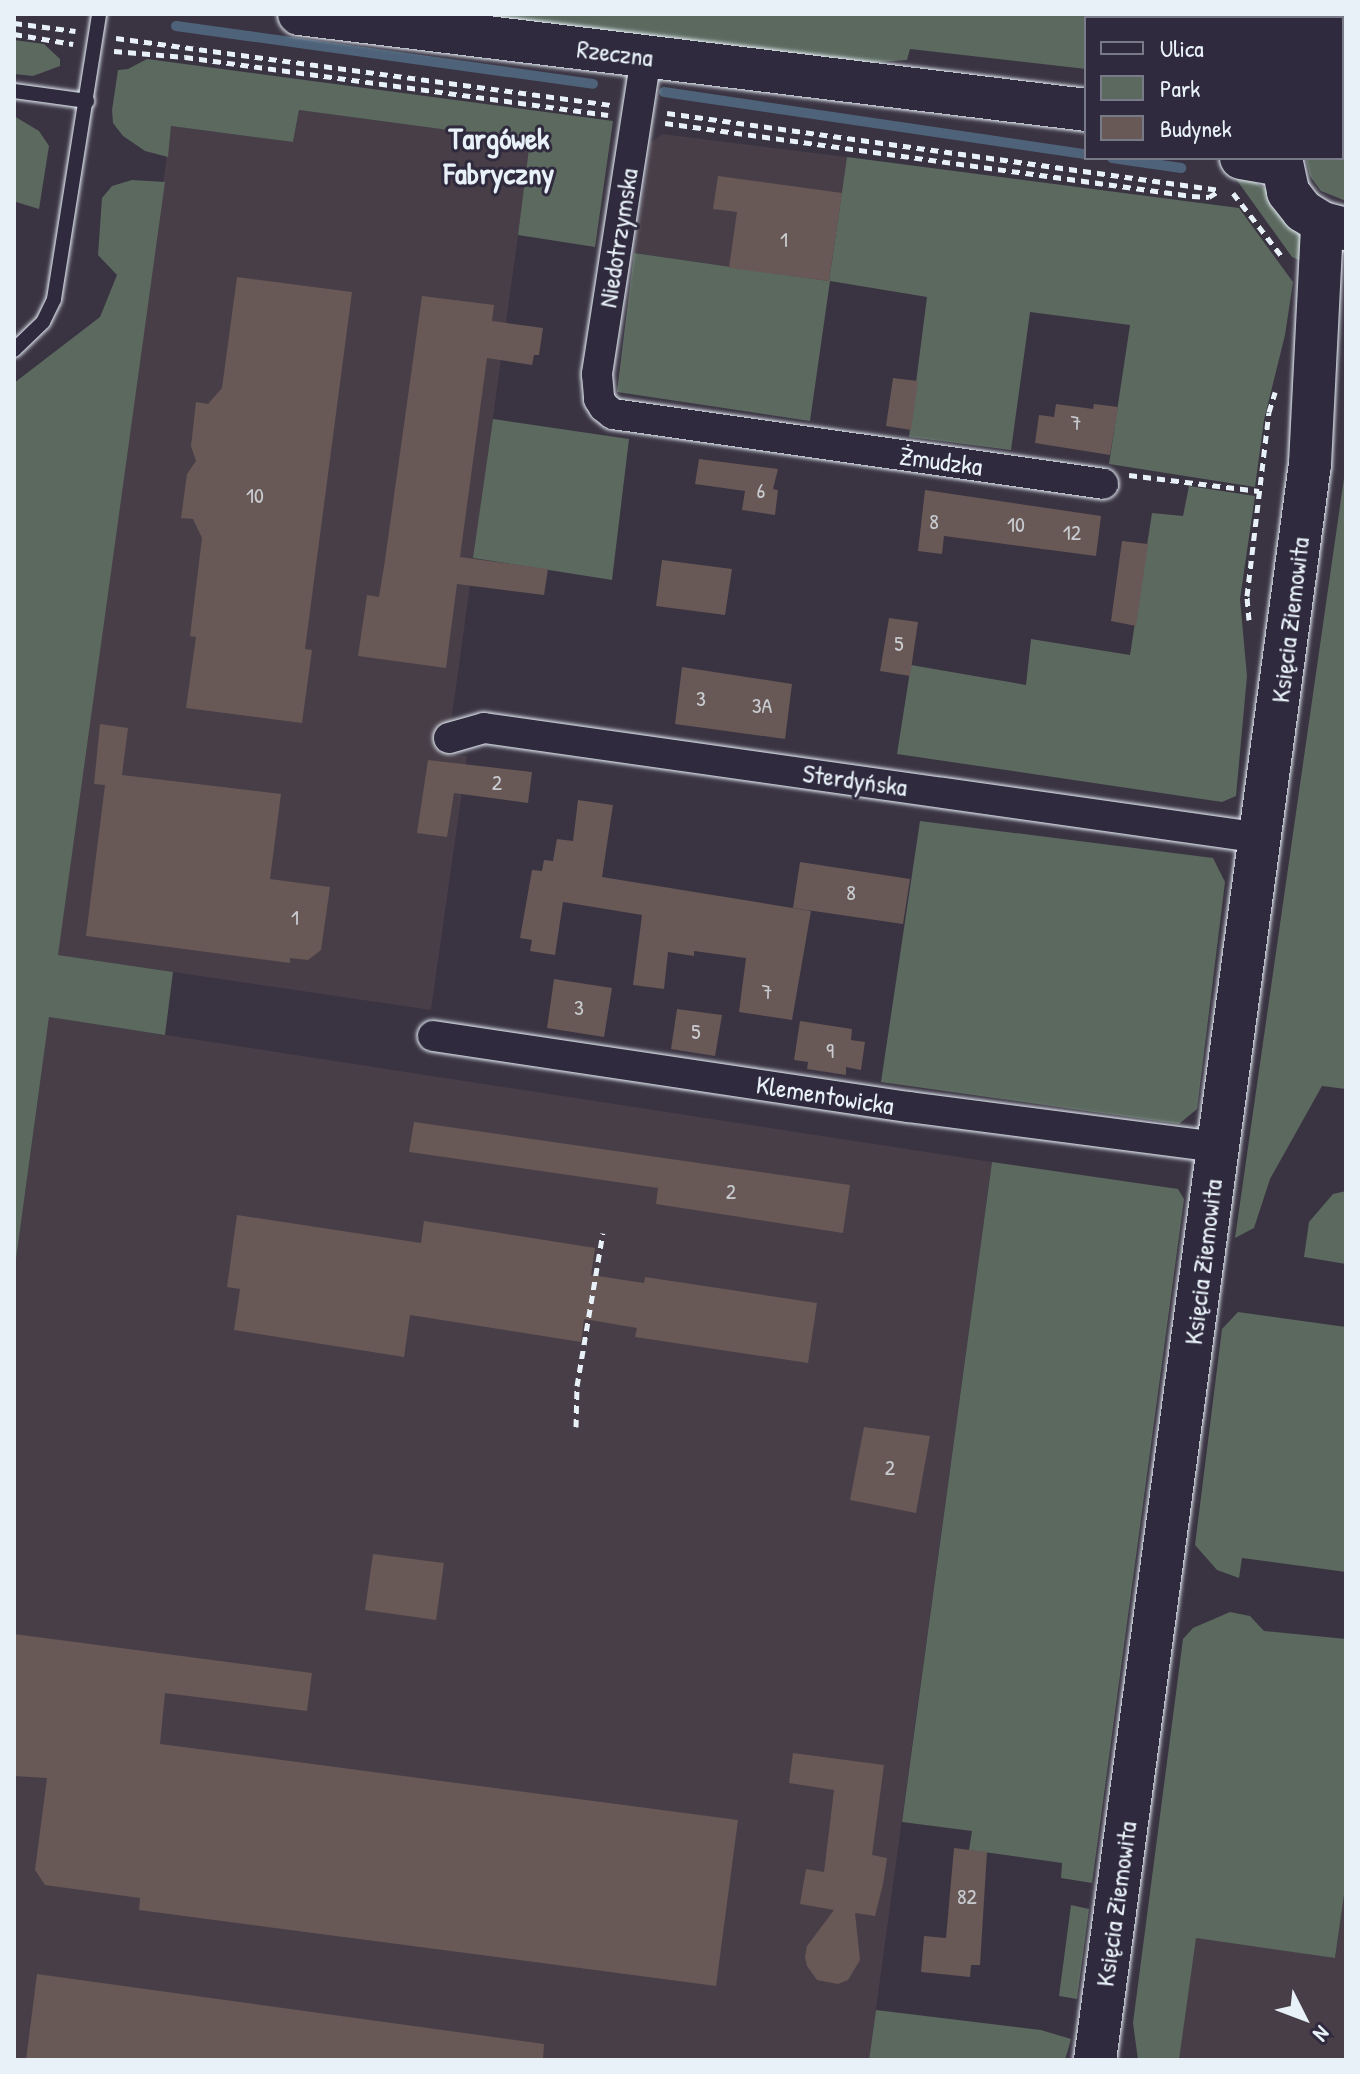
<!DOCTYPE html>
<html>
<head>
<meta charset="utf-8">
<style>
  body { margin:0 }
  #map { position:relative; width:1360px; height:2074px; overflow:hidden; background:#3a3342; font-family:"Patrick Hand",sans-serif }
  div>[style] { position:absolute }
  .built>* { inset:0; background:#483e48 }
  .green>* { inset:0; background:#5b695f }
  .stream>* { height:10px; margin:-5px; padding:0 5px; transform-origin:5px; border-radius:5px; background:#4e6379 }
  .building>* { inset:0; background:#685956 }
  .path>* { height:5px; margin-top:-2.5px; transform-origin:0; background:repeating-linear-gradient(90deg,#e8f1f8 0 8px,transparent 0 14px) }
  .roads { filter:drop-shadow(0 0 2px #e8f1f8) drop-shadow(0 0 2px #e8f1f8) }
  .lane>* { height:14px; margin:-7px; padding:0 7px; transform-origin:7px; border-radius:7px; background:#2f2a3d }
  .street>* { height:30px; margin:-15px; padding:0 15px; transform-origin:15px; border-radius:15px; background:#2f2a3d }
  .secondary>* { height:42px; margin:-21px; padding:0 21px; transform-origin:21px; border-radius:21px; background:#2f2a3d }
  span { translate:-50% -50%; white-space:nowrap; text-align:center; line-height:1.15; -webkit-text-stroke:6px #2f2a3d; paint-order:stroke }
  .number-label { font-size:22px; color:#c8cbd0 }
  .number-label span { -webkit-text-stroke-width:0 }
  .street-label { font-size:26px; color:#e8f1f8 }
  .quarter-label { font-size:30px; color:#e8f1f8; font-weight:700 }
  .frame { position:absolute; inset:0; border:16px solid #e8f1f8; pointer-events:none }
  .legend { position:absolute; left:1084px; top:16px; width:260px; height:144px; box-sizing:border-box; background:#2f2a3d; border:2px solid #797a88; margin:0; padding:10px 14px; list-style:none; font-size:24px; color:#e8f1f8 }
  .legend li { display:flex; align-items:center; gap:16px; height:40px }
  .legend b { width:40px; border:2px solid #797a88 }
  .north { position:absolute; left:1264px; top:1978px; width:80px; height:80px; -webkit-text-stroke:6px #2f2a3d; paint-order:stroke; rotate:132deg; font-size:22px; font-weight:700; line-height:32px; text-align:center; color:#e8f1f8 }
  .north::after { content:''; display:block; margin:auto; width:28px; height:36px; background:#e8f1f8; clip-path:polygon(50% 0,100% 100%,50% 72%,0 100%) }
</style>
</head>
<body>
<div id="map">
  <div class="built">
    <i style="clip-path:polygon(299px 110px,531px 141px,449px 738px,448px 755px,467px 756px,431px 1010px,57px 955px,171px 126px,293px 142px)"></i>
    <i style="clip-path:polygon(662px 134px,847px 157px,829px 281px,634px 253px,651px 143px)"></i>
    <i style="clip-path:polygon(49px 1017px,992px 1162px,869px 2060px,14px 2060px,14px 1274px)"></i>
    <i style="clip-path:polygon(1346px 1881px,1346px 2060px,1179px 2060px,1195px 1937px,1335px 1958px)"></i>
  </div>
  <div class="green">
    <i style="clip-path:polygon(475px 14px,1295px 14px,1289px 18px,1086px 18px,1086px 69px,910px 49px,907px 60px,834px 65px)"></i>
    <i style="clip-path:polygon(14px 40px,44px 44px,60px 59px,60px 66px,33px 76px,14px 74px)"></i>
    <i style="clip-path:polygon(147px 59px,613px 121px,595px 247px,518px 235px,530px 141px,299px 110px,293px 142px,171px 126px,168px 157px,145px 151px,123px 136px,113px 123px,112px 110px,118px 70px,128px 69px)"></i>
    <i style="clip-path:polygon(1346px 110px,1346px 201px,1321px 191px,1310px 176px,1306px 159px,1342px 158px,1342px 111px)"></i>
    <i style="clip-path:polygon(14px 116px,39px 131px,49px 146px,39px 209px,16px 202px)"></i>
    <i style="clip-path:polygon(847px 157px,1239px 208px,1293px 282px,1285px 335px,1264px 420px,1255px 487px,1109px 464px,1130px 325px,1030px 312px,1011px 450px,909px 437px,927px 297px,830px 281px,810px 421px,617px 392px,634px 253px,829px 281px)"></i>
    <i style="clip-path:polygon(1238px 172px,1273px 193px,1304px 236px,1306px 263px,1292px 257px,1236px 179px)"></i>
    <i style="clip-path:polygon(132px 180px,165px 182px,58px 955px,173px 972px,165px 1035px,49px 1017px,14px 1274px,14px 383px,100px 317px,117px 275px,98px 255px,102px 198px,112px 186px)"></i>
    <i style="clip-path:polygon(493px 419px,629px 439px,612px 580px,473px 558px)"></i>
    <i style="clip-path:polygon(1346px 464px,1346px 1089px,1322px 1086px,1270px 1179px,1254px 1228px,1235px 1238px)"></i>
    <i style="clip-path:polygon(1189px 486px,1255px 496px,1240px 599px,1247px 676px,1236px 796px,1222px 802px,897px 754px,911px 665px,1026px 685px,1031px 639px,1130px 655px,1152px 513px,1183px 516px)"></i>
    <i style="clip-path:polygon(920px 821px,1213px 858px,1225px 882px,1197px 1109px,1179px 1124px,881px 1082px)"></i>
    <i style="clip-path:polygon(992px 1162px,1178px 1189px,1184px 1199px,1092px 1883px,1061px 1878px,1062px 1863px,969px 1850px,972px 1831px,902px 1822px)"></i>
    <i style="clip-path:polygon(1346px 1191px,1346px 1264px,1304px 1257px,1309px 1222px,1333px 1194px)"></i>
    <i style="clip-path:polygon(1238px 1312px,1346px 1327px,1346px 1572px,1242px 1558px,1239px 1578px,1217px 1570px,1195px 1545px,1222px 1329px)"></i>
    <i style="clip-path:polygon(1230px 1612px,1250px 1616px,1264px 1631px,1346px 1639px,1346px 1881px,1335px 1958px,1196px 1938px,1179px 2060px,1138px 2060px,1133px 2023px,1183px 1639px,1193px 1628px)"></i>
    <i style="clip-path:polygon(1071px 1905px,1089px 1909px,1077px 1999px,1059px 1996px)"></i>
    <i style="clip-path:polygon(876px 2010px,1041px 2030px,1071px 2039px,1065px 2060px,869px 2060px)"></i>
  </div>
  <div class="stream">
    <i style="left:176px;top:26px;width:421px;rotate:7.9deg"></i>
    <i style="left:664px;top:92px;width:427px;rotate:8.4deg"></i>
    <i style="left:1112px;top:158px;width:70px;rotate:8.2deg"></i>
  </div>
  <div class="building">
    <i style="clip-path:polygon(718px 176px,842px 193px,829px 281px,729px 268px,737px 212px,713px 209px)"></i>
    <i style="clip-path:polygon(237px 277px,352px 292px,305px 649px,312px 650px,302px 723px,186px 708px,196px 637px,190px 636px,202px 538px,193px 519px,181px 518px,187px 474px,196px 461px,191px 446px,196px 402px,208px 404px,222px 388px)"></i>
    <i style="clip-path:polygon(422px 296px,494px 305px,492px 321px,543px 328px,539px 355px,534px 355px,532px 365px,487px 358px,460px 557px,548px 569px,544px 595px,457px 584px,446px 668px,358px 656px,367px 595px,379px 597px,385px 560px)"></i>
    <i style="clip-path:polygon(893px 378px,918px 381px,911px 430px,886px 426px)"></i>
    <i style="clip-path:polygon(1056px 404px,1093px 409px,1094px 404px,1118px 407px,1110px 455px,1035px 443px,1039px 415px,1054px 417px)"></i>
    <i style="clip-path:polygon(699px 459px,778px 469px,773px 489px,778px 490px,775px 515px,742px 510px,745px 491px,695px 484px)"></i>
    <i style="clip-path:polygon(925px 490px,1101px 516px,1096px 556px,944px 536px,942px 554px,918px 551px)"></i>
    <i style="clip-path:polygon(1122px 541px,1148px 544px,1136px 626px,1111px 621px)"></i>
    <i style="clip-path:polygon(662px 560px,732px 569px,725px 615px,656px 606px)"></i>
    <i style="clip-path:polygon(889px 618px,918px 622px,910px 676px,880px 671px)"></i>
    <i style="clip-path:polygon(682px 667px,792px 684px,785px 739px,675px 724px)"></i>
    <i style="clip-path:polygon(100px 724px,128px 728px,122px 775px,281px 794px,270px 879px,330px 887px,321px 950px,308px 960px,290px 958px,290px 963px,86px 936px,105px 785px,94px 784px)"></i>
    <i style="clip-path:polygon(428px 760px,532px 772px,528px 803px,454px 793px,447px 837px,417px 833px)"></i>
    <i style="clip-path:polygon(578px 800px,613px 805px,602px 877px,811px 911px,792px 1020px,739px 1012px,746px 958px,694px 951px,694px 956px,668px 952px,664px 989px,633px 985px,642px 915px,563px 902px,555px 955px,530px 951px,532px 940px,520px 938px,532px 870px,542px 871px,544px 860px,553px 861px,557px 839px,573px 841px)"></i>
    <i style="clip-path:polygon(800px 862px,910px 879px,903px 924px,793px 908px)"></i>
    <i style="clip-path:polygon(554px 979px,612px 988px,604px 1037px,547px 1028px)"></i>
    <i style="clip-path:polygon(677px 1009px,722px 1015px,715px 1056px,671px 1049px)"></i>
    <i style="clip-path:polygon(800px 1021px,852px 1029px,851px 1040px,865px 1042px,861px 1070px,846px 1067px,846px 1075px,807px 1069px,808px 1062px,794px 1060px)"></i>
    <i style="clip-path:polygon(414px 1122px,850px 1185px,843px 1233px,656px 1204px,658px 1188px,409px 1152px)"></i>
    <i style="clip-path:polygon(237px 1215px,421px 1243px,424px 1221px,595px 1248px,591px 1275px,644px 1283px,645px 1277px,817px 1303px,808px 1363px,635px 1337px,637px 1328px,584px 1319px,581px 1342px,410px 1315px,404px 1357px,234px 1330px,240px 1289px,227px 1287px)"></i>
    <i style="clip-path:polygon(864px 1427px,930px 1436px,916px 1513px,850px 1500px)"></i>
    <i style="clip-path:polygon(373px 1554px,444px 1563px,436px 1620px,365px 1610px)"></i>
    <i style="clip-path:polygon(14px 1634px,312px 1673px,307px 1711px,165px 1693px,160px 1744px,738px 1820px,716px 1986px,139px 1910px,140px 1898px,45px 1885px,35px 1870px,47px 1778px,14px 1776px)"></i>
    <i style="clip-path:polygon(793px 1753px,884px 1765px,872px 1855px,887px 1858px,883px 1884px,875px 1916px,855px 1913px,860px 1960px,848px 1980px,838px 1984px,817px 1980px,807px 1966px,805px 1957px,807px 1946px,834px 1910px,800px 1904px,806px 1869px,824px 1872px,834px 1790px,789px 1783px)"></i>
    <i style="clip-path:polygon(954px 1848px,987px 1852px,980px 1965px,971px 1965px,970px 1977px,921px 1972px,924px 1936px,946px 1938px)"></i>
    <i style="clip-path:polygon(37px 1974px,544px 2044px,543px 2060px,26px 2060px)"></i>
  </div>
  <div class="path">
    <i style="left:1296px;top:18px;width:7px;rotate:-34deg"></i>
    <i style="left:14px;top:23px;width:62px;rotate:7.5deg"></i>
    <i style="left:14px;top:34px;width:60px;rotate:9.6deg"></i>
    <i style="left:116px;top:38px;width:499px;rotate:7.7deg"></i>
    <i style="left:114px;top:51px;width:71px;rotate:4.8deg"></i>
    <i style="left:185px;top:57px;width:427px;rotate:7.8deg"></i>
    <i style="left:667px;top:113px;width:558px;rotate:7.93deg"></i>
    <i style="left:665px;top:123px;width:532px;rotate:7.89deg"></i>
    <i style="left:1192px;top:196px;width:17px;rotate:3deg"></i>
    <i style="left:1209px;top:197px;width:13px;rotate:-32deg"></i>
    <i style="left:1233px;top:193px;width:82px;rotate:52.4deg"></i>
    <i style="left:1129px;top:475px;width:131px;rotate:7deg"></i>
    <i style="left:1249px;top:620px;width:24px;rotate:-95deg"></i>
    <i style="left:1247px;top:596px;width:185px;rotate:-83.2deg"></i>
    <i style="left:1269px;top:412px;width:21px;rotate:-73deg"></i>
    <i style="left:576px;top:1427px;width:41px;rotate:-88.6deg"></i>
    <i style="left:577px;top:1386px;width:155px;rotate:-80.4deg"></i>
  </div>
  <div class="roads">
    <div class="lane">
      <i style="left:14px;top:91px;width:74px;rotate:7.8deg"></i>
      <i style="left:14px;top:350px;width:40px;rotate:-44deg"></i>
      <i style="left:43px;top:322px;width:25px;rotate:-64deg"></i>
      <i style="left:54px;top:299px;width:289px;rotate:-81deg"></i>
    </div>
    <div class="street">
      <i style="left:646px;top:57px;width:321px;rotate:98.8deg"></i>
      <i style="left:597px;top:374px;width:25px;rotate:85deg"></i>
      <i style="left:599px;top:399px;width:9px;rotate:58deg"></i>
      <i style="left:604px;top:407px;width:11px;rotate:38deg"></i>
      <i style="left:613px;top:414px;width:495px;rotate:8.1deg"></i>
      <i style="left:449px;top:738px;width:36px;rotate:-16deg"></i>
      <i style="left:484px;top:728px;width:786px;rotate:8.05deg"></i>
      <i style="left:433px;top:1036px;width:481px;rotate:8.5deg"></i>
      <i style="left:909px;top:1107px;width:312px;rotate:7.4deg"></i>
    </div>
    <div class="secondary">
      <i style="left:299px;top:14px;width:793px;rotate:6.95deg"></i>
      <i style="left:1342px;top:66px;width:16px;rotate:-75deg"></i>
      <i style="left:1241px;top:158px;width:41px;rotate:9.9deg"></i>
      <i style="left:1281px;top:158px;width:35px;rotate:78deg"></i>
      <i style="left:1288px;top:192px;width:24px;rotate:52deg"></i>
      <i style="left:1303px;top:211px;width:22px;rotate:32deg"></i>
      <i style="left:1322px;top:223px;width:25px;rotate:14deg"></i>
      <i style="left:1095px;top:2060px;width:1610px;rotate:-82.33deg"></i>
      <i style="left:1310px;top:464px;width:241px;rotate:-87.1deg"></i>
    </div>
  </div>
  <div class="number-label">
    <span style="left:784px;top:240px">1</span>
    <span style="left:1076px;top:423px">7</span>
    <span style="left:761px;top:491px">6</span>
    <span style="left:255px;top:496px">10</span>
    <span style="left:934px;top:522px">8</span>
    <span style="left:1016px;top:525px">10</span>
    <span style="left:1072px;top:533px">12</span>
    <span style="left:899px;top:644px">5</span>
    <span style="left:701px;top:699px">3</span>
    <span style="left:762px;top:706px">3A</span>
    <span style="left:497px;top:783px">2</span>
    <span style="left:851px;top:893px">8</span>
    <span style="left:295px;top:918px">1</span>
    <span style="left:767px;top:992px">7</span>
    <span style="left:579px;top:1008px">3</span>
    <span style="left:696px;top:1032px">5</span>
    <span style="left:830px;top:1051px">9</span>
    <span style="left:731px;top:1192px">2</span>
    <span style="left:890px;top:1468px">2</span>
    <span style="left:967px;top:1897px">82</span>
  </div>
  <div class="street-label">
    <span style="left:615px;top:53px;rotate:7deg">Rzeczna</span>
    <span style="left:618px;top:238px;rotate:-81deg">Niedotrzymska</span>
    <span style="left:941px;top:461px;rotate:8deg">Żmudzka</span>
    <span style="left:1290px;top:620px;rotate:-83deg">Księcia Ziemowita</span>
    <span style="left:855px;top:780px;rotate:8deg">Sterdyńska</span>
    <span style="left:825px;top:1095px;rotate:9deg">Klementowicka</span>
    <span style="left:1203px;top:1262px;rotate:-83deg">Księcia Ziemowita</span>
    <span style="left:1116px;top:1904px;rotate:-82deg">Księcia Ziemowita</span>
  </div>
  <div class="quarter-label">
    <span style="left:499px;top:155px">Targówek<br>Fabryczny</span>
  </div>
  <div class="frame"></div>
  <ul class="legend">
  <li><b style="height:10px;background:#2f2a3d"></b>Ulica</li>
  <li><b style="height:22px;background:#5b695f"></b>Park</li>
  <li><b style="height:22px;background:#685956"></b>Budynek</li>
  </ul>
  <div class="north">N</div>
</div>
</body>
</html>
